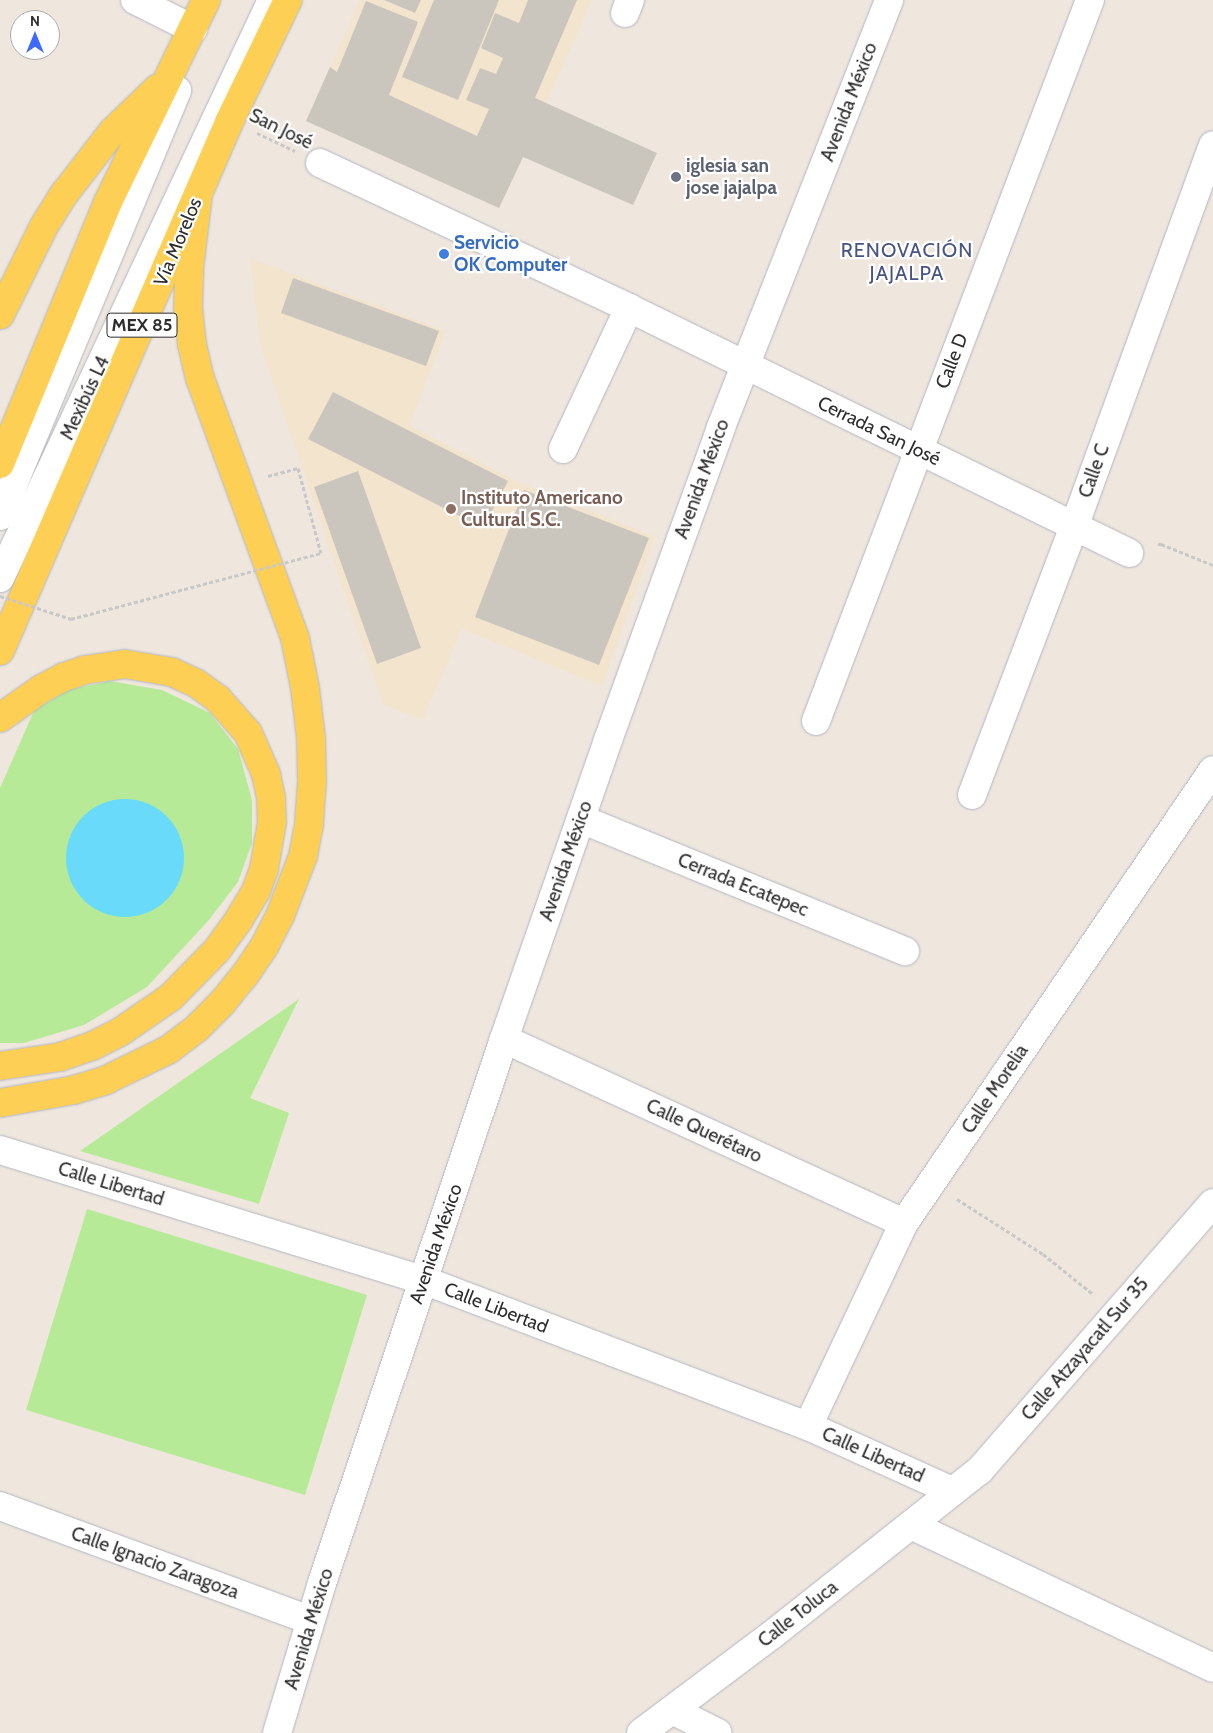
<!DOCTYPE html>
<html>
<head>
<meta charset="utf-8">
<style>
  body { margin:0 }
  #map { position:relative; width:1213px; height:1733px; overflow:hidden; background:#efe7de; font-family:Cabin,sans-serif }
  div>[style] { position:absolute }
  .education>* { inset:0; background:#f2e4cd }
  .green>* { inset:0; background:#b7ea97 }
  .water>* { inset:0; background:#69dafa }
  .round { border-radius:50% }
  .building>* { inset:0; background:#cbc6bd }
  .path>* { height:3px; margin-top:-1.5px; transform-origin:0; background:repeating-linear-gradient(90deg,#c8c8c8 0 4px,transparent 0 6.5px) }
  .roads { filter:drop-shadow(0 0 1px #b2b6c2) drop-shadow(0 0 1px #b2b6c2) }
  .minor>* { height:28px; margin:-14px; padding:0 14px; transform-origin:14px; border-radius:14px; background:#fff }
  .major>* { height:28px; margin:-14px; padding:0 14px; transform-origin:14px; border-radius:14px; background:#fdcf55 }
  .path-bridge>* { height:3px; margin-top:-1.5px; transform-origin:0; background:repeating-linear-gradient(90deg,#c8c8c8 0 4px,transparent 0 6.5px) }
  .dots>* { width:14px; height:14px; translate:-50% -50%; box-sizing:border-box; border:2px solid #fff; border-radius:50% }
  span { translate:-50% -50%; white-space:nowrap; text-align:center; line-height:1.15; -webkit-text-stroke:4.5px #fff; paint-order:stroke }
  .shield-label span { padding:1px 4px; background:#fff; border:1px solid; border-radius:4px; -webkit-text-stroke-width:0 }
  .shield-label { font-size:18px; color:#2d2d2d; font-weight:700 }
  .street-label { font-size:19px; color:#2d2d2d }
  .worship-label { font-size:19px; color:#5b616d; font-weight:700 }
  .left { translate:0 -50%; text-align:left }
  .shop-label { font-size:19px; color:#366cbe; font-weight:700 }
  .education-label { font-size:19px; color:#785e54; font-weight:700 }
  .neighbourhood-label { font-size:20px; color:#485583; letter-spacing:1px }
  .north { position:absolute; left:10px; top:10px; width:50px; height:50px; box-sizing:border-box; background:#fff; border:1px solid #ababab; border-radius:50%; rotate:0deg; font-size:14px; font-weight:700; line-height:20px; text-align:center; color:#2d2d2d }
  .north::after { content:''; display:block; margin:auto; width:18px; height:22px; background:#3c69ff; clip-path:polygon(50% 0,100% 100%,50% 72%,0 100%) }
</style>
</head>
<body>
<div id="map">
  <div class="education">
    <i style="clip-path:polygon(360px 0,592px 0,546px 104px,501px 83px,489px 109px,477px 136px,523px 157px,499px 208px,306px 121px)"></i>
    <i style="clip-path:polygon(250px 258px,445px 331px,410px 426px,517px 481px,655px 537px,602px 686px,462px 629px,423px 720px,383px 705px,260px 345px)"></i>
  </div>
  <div class="green">
    <i style="clip-path:polygon(110px 681px,162px 690px,210px 713px,238px 749px,252px 800px,252px 843px,238px 882px,208px 921px,147px 987px,84px 1025px,24px 1043px,0 1043px,0 788px,34px 711px,68px 690px)"></i>
    <i style="clip-path:polygon(299px 999px,250px 1098px,289px 1113px,259px 1204px,80px 1151px)"></i>
    <i style="clip-path:polygon(87px 1209px,367px 1295px,305px 1495px,26px 1410px)"></i>
  </div>
  <div class="water">
    <i class="round" style="left:66px;top:799px;width:118px;height:118px"></i>
  </div>
  <div class="building">
    <i style="clip-path:polygon(384px 0,421px 0,415px 13px)"></i>
    <i style="clip-path:polygon(434px 0,499px 0,458px 100px,402px 77px)"></i>
    <i style="clip-path:polygon(528px 0,577px 0,535px 98px,657px 153px,633px 205px,523px 157px,499px 208px,306px 121px,330px 67px,337px 72px,366px 1px,418px 22px,389px 95px,477px 136px,489px 109px,466px 100px,480px 68px,496px 74px,503px 58px,481px 48px,495px 13px,519px 23px)"></i>
    <i style="clip-path:polygon(293px 278px,439px 331px,426px 366px,281px 313px)"></i>
    <i style="clip-path:polygon(333px 392px,508px 481px,483px 528px,308px 439px)"></i>
    <i style="clip-path:polygon(358px 471px,421px 648px,377px 664px,314px 487px)"></i>
    <i style="clip-path:polygon(524px 490px,649px 538px,599px 665px,475px 617px)"></i>
  </div>
  <div class="path">
    <i style="left:257px;top:133px;width:42px;rotate:25.3deg"></i>
    <i style="left:268px;top:476px;width:31px;rotate:-15deg"></i>
    <i style="left:298px;top:468px;width:88px;rotate:74.9deg"></i>
    <i style="left:1158px;top:544px;width:3px"></i>
    <i style="left:1161px;top:544px;width:56px;rotate:22deg"></i>
    <i style="left:957px;top:1199px;width:102px;rotate:32.6deg"></i>
    <i style="left:1043px;top:1254px;width:64px;rotate:38.7deg"></i>
  </div>
  <div class="roads">
    <div class="minor">
      <i style="left:135px;top:0;width:65px;rotate:26.6deg"></i>
      <i style="left:625px;top:13px;width:14px;rotate:-69deg"></i>
      <i style="left:320px;top:163px;width:341px;rotate:25.1deg"></i>
      <i style="left:629px;top:308px;width:557px;rotate:26.1deg"></i>
      <i style="left:563px;top:449px;width:156px;rotate:-64.9deg"></i>
      <i style="left:0;top:516px;width:461px;rotate:-67.4deg"></i>
      <i style="left:0;top:578px;width:639px;rotate:-64.8deg"></i>
      <i style="left:816px;top:721px;width:771px;rotate:-69.19deg"></i>
      <i style="left:972px;top:795px;width:287px;rotate:-69.2deg"></i>
      <i style="left:1074px;top:527px;width:406px;rotate:-70deg"></i>
      <i style="left:581px;top:819px;width:350px;rotate:22.2deg"></i>
      <i style="left:504px;top:1039px;width:440px;rotate:24.7deg"></i>
      <i style="left:0;top:1150px;width:443px;rotate:17.1deg"></i>
      <i style="left:423px;top:1280px;width:412px;rotate:20.8deg"></i>
      <i style="left:808px;top:1426px;width:158px;rotate:24.3deg"></i>
      <i style="left:808px;top:1426px;width:225px;rotate:-64.7deg"></i>
      <i style="left:904px;top:1223px;width:548px;rotate:-55.7deg"></i>
      <i style="left:0;top:1506px;width:330px;rotate:20.2deg"></i>
      <i style="left:911px;top:1525px;width:334px;rotate:25.3deg"></i>
      <i style="left:672px;top:1710px;width:51px;rotate:26.6deg"></i>
      <i style="left:277px;top:1733px;width:157px;rotate:-73.3deg"></i>
      <i style="left:322px;top:1583px;width:574px;rotate:-71.5deg"></i>
      <i style="left:504px;top:1039px;width:317px;rotate:-70.8deg"></i>
      <i style="left:608px;top:740px;width:333px;rotate:-70.1deg"></i>
      <i style="left:721px;top:427px;width:459px;rotate:-68.5deg"></i>
      <i style="left:641px;top:1733px;width:165px;rotate:-36.9deg"></i>
      <i style="left:773px;top:1634px;width:264px;rotate:-38.4deg"></i>
      <i style="left:980px;top:1470px;width:354px;rotate:-48.9deg"></i>
    </div>
    <div class="major">
      <i style="left:0;top:315px;width:99px;rotate:-63.7deg"></i>
      <i style="left:44px;top:226px;width:39px;rotate:-58deg"></i>
      <i style="left:65px;top:193px;width:78px;rotate:-52.3deg"></i>
      <i style="left:113px;top:131px;width:62px;rotate:-43.7deg"></i>
      <i style="left:0;top:464px;width:283px;rotate:-67.6deg"></i>
      <i style="left:108px;top:202px;width:225px;rotate:-64.1deg"></i>
      <i style="left:0;top:651px;width:579px;rotate:-66.58deg"></i>
      <i style="left:230px;top:120px;width:133px;rotate:-64.2deg"></i>
      <i style="left:0;top:718px;width:50px;rotate:-35.3deg"></i>
      <i style="left:41px;top:689px;width:26px;rotate:-28deg"></i>
      <i style="left:64px;top:677px;width:21px;rotate:-19deg"></i>
      <i style="left:84px;top:670px;width:41px;rotate:-8.3deg"></i>
      <i style="left:125px;top:664px;width:48px;rotate:9.7deg"></i>
      <i style="left:172px;top:672px;width:26px;rotate:25deg"></i>
      <i style="left:196px;top:683px;width:27px;rotate:36deg"></i>
      <i style="left:218px;top:699px;width:45px;rotate:48.6deg"></i>
      <i style="left:248px;top:733px;width:45px;rotate:66.3deg"></i>
      <i style="left:266px;top:774px;width:25px;rotate:78deg"></i>
      <i style="left:271px;top:798px;width:24px;rotate:88deg"></i>
      <i style="left:272px;top:822px;width:48px;rotate:99.7deg"></i>
      <i style="left:264px;top:869px;width:23px;rotate:110deg"></i>
      <i style="left:256px;top:891px;width:35px;rotate:121deg"></i>
      <i style="left:238px;top:921px;width:36px;rotate:126deg"></i>
      <i style="left:217px;top:950px;width:66px;rotate:134.4deg"></i>
      <i style="left:171px;top:997px;width:62px;rotate:145.5deg"></i>
      <i style="left:120px;top:1032px;width:31px;rotate:153deg"></i>
      <i style="left:92px;top:1046px;width:34px;rotate:161deg"></i>
      <i style="left:60px;top:1057px;width:61px;rotate:171.5deg"></i>
      <i style="left:0;top:1103px;width:75px;rotate:-10deg"></i>
      <i style="left:74px;top:1090px;width:34px;rotate:-17deg"></i>
      <i style="left:106px;top:1080px;width:69px;rotate:-25.8deg"></i>
      <i style="left:168px;top:1050px;width:36px;rotate:-37deg"></i>
      <i style="left:197px;top:1028px;width:35px;rotate:-45deg"></i>
      <i style="left:222px;top:1003px;width:36px;rotate:-51deg"></i>
      <i style="left:245px;top:975px;width:36px;rotate:-56deg"></i>
      <i style="left:265px;top:945px;width:33px;rotate:-63deg"></i>
      <i style="left:280px;top:916px;width:64px;rotate:-69deg"></i>
      <i style="left:303px;top:856px;width:33px;rotate:-79deg"></i>
      <i style="left:309px;top:824px;width:43px;rotate:-86deg"></i>
      <i style="left:312px;top:781px;width:43px;rotate:-91.3deg"></i>
      <i style="left:311px;top:738px;width:50px;rotate:-96.8deg"></i>
      <i style="left:305px;top:688px;width:51px;rotate:-101.3deg"></i>
      <i style="left:295px;top:638px;width:276px;rotate:-110.1deg"></i>
      <i style="left:200px;top:379px;width:35px;rotate:-103deg"></i>
      <i style="left:192px;top:345px;width:38px;rotate:-96deg"></i>
      <i style="left:188px;top:307px;width:38px;rotate:-88deg"></i>
      <i style="left:189px;top:269px;width:75px;rotate:-83.1deg"></i>
    </div>
  </div>
  <div class="path-bridge">
    <i style="left:0;top:596px;width:75px;rotate:17.9deg"></i>
    <i style="left:71px;top:619px;width:259px;rotate:-14.8deg"></i>
  </div>
  <div class="dots">
    <i style="left:676px;top:177px;background:#6b7280"></i>
    <i style="left:444px;top:254px;background:#3f7fe0"></i>
    <i style="left:451px;top:509px;background:#8d6e63"></i>
  </div>
  <div class="shield-label">
    <span style="left:142px;top:325px">MEX 85</span>
  </div>
  <div class="street-label">
    <span style="left:849px;top:102px;rotate:-69deg">Avenida México</span>
    <span style="left:281px;top:129px;rotate:26deg">San José</span>
    <span style="left:178px;top:242px;rotate:-67deg">Vía Morelos</span>
    <span style="left:952px;top:361px;rotate:-69deg">Calle D</span>
    <span style="left:85px;top:398px;rotate:-65deg">Mexibús L4</span>
    <span style="left:879px;top:431px;rotate:26deg">Cerrada San José</span>
    <span style="left:1094px;top:471px;rotate:-70deg">Calle C</span>
    <span style="left:702px;top:479px;rotate:-70deg">Avenida México</span>
    <span style="left:566px;top:861px;rotate:-71deg">Avenida México</span>
    <span style="left:743px;top:885px;rotate:22deg">Cerrada Ecatepec</span>
    <span style="left:995px;top:1089px;rotate:-56deg">Calle Morelia</span>
    <span style="left:704px;top:1131px;rotate:25deg">Calle Querétaro</span>
    <span style="left:111px;top:1184px;rotate:17deg">Calle Libertad</span>
    <span style="left:436px;top:1244px;rotate:-71deg">Avenida México</span>
    <span style="left:496px;top:1308px;rotate:21deg">Calle Libertad</span>
    <span style="left:1085px;top:1349px;rotate:-49deg">Calle Atzayacatl Sur 35</span>
    <span style="left:873px;top:1455px;rotate:24deg">Calle Libertad</span>
    <span style="left:155px;top:1563px;rotate:20deg">Calle Ignacio Zaragoza</span>
    <span style="left:798px;top:1614px;rotate:-38deg">Calle Toluca</span>
    <span style="left:309px;top:1629px;rotate:-73deg">Avenida México</span>
  </div>
  <div class="worship-label">
    <span class="left" style="left:686px;top:177px">iglesia san<br>jose jajalpa</span>
  </div>
  <div class="shop-label">
    <span class="left" style="left:454px;top:254px">Servicio<br>OK Computer</span>
  </div>
  <div class="education-label">
    <span class="left" style="left:461px;top:509px">Instituto Americano<br>Cultural S.C.</span>
  </div>
  <div class="neighbourhood-label">
    <span style="left:907px;top:262px">RENOVACIÓN<br>JAJALPA</span>
  </div>
  <div class="north">N</div>
</div>
</body>
</html>
